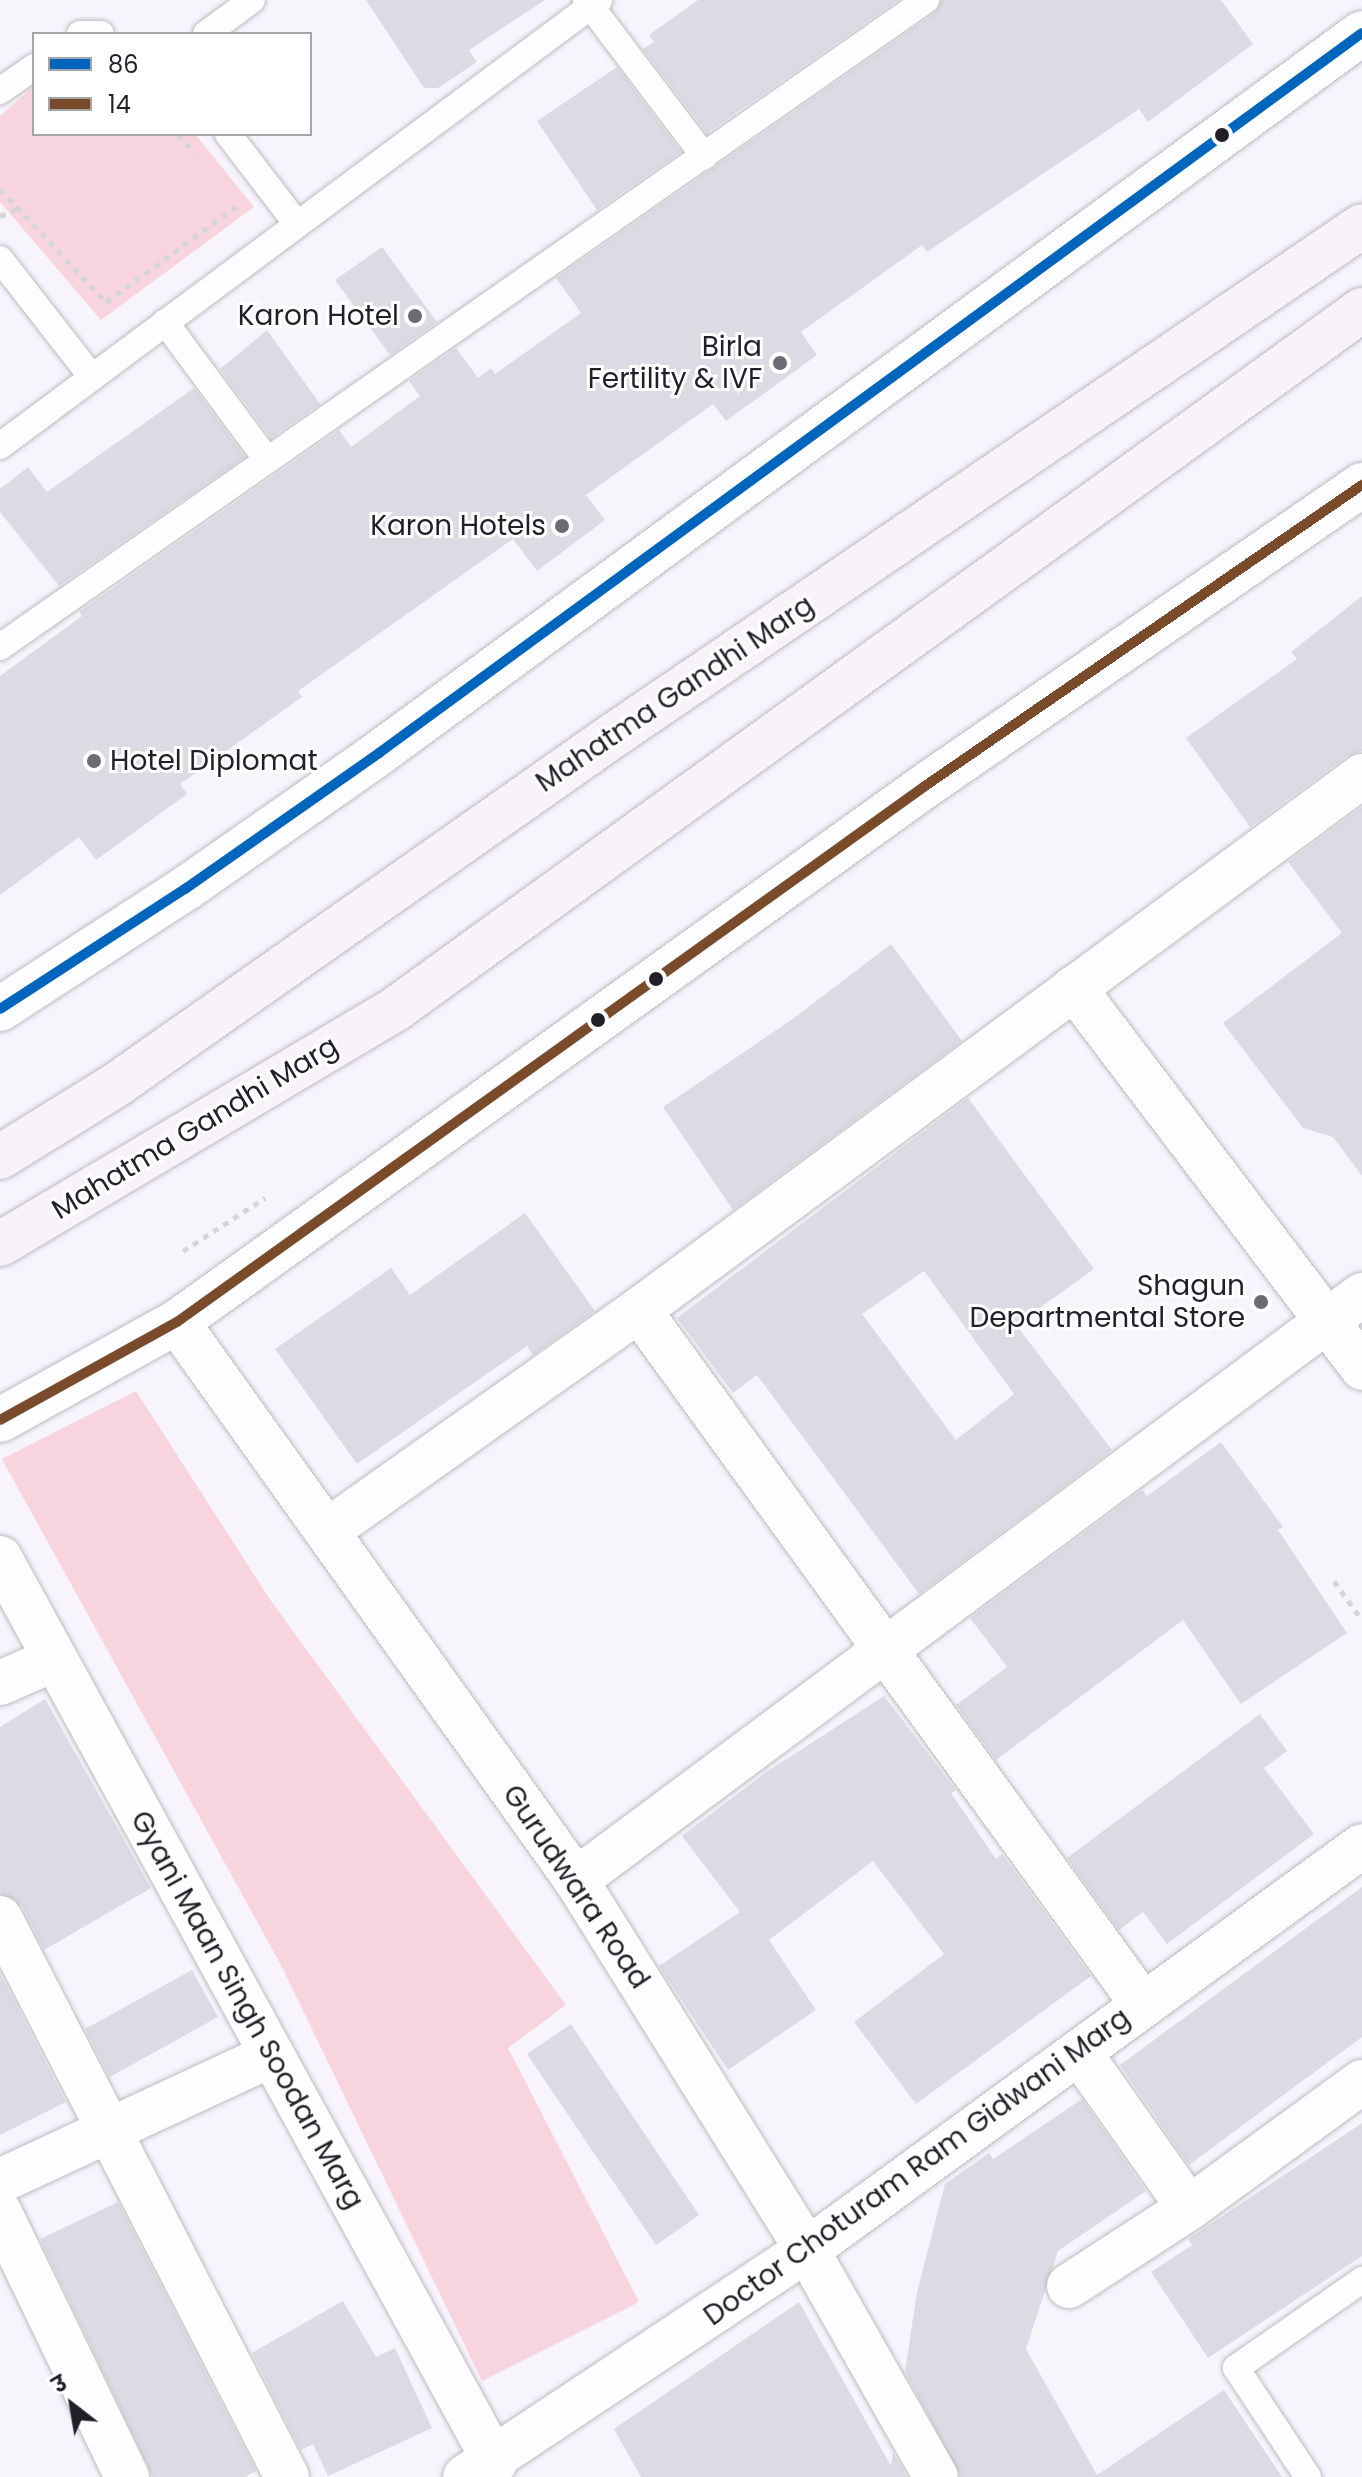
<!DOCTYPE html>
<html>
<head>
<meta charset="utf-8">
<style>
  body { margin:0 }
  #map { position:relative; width:1362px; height:2477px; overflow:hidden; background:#f7f4fc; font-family:Poppins,"Noto Sans Devanagari",sans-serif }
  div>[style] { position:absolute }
  .green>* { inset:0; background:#f8d5de }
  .building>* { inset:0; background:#dbdbe3 }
  .path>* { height:5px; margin-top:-2.5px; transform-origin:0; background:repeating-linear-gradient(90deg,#d5d5d7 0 6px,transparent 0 12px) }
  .roads { filter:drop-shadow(0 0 2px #bdbac2) drop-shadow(0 0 2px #bdbac2) }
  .service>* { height:26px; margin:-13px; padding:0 13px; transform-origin:13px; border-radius:13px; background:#fefdff }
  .minor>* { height:44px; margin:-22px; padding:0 22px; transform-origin:22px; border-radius:22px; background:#fefdff }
  .tertiary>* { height:44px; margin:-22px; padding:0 22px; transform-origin:22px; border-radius:22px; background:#fefdff }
  .primary>* { height:44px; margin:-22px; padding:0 22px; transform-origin:22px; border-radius:22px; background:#f8f3f8 }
  .bus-1>* { height:10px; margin:-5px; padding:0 5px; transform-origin:5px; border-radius:5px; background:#0065bd }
  .bus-2>* { height:10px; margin:-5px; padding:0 5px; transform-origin:5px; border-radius:5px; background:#7a4b2a }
  .dots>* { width:22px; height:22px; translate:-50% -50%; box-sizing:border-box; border:4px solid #fff; border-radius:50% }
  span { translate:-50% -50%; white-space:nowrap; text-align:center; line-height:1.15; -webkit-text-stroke:6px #fff; paint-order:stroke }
  .poi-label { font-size:28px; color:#231f28 }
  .right { translate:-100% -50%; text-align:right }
  .left { translate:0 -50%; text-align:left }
  .street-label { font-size:28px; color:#231f28 }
  .legend { position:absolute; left:32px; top:32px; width:280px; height:104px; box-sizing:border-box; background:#fff; border:2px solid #a7a5a9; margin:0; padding:10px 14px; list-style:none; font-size:24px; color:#231f28 }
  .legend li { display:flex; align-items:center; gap:16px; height:40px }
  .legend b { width:40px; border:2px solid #a7a5a9 }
  .north { position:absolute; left:32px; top:2365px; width:80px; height:80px; -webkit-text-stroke:6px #fff; paint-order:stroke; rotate:329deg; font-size:22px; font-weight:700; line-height:32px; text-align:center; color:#231f28 }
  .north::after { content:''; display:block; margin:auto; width:28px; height:36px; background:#231f28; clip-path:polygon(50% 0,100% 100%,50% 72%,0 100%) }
</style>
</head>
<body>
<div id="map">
  <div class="green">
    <i style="clip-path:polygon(34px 86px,34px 134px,195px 134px,254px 207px,101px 320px,0 202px,0 116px)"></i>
    <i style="clip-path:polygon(136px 1391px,271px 1601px,566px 2005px,508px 2048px,639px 2302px,482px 2381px,281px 1965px,2px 1459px)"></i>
  </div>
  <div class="building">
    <i style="clip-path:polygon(366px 0,545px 0,469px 50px,477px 62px,438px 88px,424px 88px)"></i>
    <i style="clip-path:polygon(698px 0,898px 0,707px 133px,643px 49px,654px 42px,649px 35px)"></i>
    <i style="clip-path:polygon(942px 0,1221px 0,1253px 44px,1148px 122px,1139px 109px,927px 252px,922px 245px,801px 332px,817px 355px,726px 421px,713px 404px,586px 495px,605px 520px,537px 571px,513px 539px,298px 691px,302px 697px,180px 784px,187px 794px,96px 860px,79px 837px,0 895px,0 676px,82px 616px,79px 612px,339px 430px,351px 447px,420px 396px,409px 381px,456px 348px,478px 378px,491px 368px,495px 374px,581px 313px,556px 278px,935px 13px)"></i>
    <i style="clip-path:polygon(617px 67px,681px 152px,597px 210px,537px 121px)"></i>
    <i style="clip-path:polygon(382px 247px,437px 322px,390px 355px,335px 280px)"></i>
    <i style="clip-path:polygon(267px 330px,320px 404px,271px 438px,220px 369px)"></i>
    <i style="clip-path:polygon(194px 388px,245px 457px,59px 586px,0 512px,0 489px,28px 467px,47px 492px)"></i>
    <i style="clip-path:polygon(1362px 596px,1362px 751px,1347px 756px,1250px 827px,1186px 738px,1297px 659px,1291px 652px)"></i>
    <i style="clip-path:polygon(1362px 807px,1362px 1176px,1333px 1137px,1303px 1128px,1223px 1023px,1342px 933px,1288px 862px)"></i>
    <i style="clip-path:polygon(891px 944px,962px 1041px,733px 1210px,663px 1107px,794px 1018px)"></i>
    <i style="clip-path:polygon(evenodd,968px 1098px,1094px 1269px,1016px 1325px,1112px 1450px,919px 1594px,757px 1375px,733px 1393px,677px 1318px,968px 1098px,924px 1271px,1014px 1394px,956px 1440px,862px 1314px,924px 1271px)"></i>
    <i style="clip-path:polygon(525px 1213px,595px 1311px,533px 1355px,527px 1346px,357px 1464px,275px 1349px,391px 1268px,410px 1295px)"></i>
    <i style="clip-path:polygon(1221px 1442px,1283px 1527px,1278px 1530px,1347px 1633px,1241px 1704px,1183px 1620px,996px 1760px,956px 1705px,1007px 1667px,970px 1618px,1142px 1490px,1147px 1496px)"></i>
    <i style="clip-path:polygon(884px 1696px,956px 1790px,951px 1793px,996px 1859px,1002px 1854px,1091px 1976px,916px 2104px,854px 2022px,944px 1954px,873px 1861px,769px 1940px,816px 2010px,728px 2070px,659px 1966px,740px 1912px,682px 1836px,765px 1773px)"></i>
    <i style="clip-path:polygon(45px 1699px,151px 1888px,44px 1950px,22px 1906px,0 1893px,0 1727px)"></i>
    <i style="clip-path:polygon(1260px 1714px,1287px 1751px,1264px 1768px,1314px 1834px,1167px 1944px,1143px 1912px,1119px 1930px,1067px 1858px)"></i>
    <i style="clip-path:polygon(1362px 1887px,1362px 2037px,1189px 2165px,1120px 2065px)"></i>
    <i style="clip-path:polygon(192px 1970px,218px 2017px,110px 2077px,85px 2029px)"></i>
    <i style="clip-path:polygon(0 1973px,66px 2102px,0 2135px)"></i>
    <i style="clip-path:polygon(571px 2024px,699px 2215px,656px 2245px,527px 2054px)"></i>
    <i style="clip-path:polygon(1082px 2099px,1146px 2191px,1058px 2251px,1026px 2349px,1097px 2475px,1224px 2390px,1282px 2477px,961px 2477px,905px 2372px,917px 2292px,945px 2184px,989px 2153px,993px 2159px)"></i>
    <i style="clip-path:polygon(1362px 2123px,1362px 2256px,1208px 2358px,1151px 2272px,1192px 2245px,1188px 2239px)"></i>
    <i style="clip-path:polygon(118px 2202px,256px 2471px,245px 2477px,153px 2477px,40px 2239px)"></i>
    <i style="clip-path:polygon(343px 2301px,376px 2357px,395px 2348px,432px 2428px,328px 2476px,313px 2444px,301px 2450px,252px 2353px)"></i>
    <i style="clip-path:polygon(799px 2302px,891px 2466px,893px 2452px,907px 2477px,641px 2477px,614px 2429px)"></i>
  </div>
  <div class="path">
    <i style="left:178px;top:134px;width:25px;rotate:50deg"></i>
    <i style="left:0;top:189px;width:155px;rotate:46.8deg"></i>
    <i style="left:106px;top:302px;width:164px;rotate:-36.3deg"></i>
    <i style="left:0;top:216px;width:17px;rotate:-21deg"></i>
    <i style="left:183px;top:1251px;width:98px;rotate:-32.9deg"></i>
    <i style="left:1334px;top:1581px;width:48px;rotate:54.3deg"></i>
  </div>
  <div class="roads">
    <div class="service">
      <i style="left:586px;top:0;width:196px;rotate:52.9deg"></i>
      <i style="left:80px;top:34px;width:21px"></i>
      <i style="left:206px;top:34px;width:57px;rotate:-36.5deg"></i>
      <i style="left:0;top:91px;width:42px;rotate:-35.2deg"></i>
      <i style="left:228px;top:134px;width:113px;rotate:52.5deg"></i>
      <i style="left:0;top:259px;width:150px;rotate:52.1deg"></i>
      <i style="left:165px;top:322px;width:172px;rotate:53.5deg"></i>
      <i style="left:0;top:446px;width:747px;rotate:-36.67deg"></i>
      <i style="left:0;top:647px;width:1130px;rotate:-34.94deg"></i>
      <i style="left:1308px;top:2477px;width:131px;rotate:-123.4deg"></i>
      <i style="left:1236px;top:2368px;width:154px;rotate:-34.9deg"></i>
    </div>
    <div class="minor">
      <i style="left:1074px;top:988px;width:477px;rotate:52.8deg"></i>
      <i style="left:0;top:1009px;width:221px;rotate:-33deg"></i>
      <i style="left:185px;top:889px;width:237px;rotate:-35deg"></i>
      <i style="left:379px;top:753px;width:1218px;rotate:-36.22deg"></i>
      <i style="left:639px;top:1310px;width:859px;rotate:54.05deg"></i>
      <i style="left:177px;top:1322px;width:686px;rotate:54.43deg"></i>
      <i style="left:576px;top:1880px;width:436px;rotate:58deg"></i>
      <i style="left:807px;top:2250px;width:261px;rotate:60.4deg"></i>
      <i style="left:0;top:1420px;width:202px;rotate:-29deg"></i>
      <i style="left:177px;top:1322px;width:920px;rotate:-35.62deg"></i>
      <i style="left:925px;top:786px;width:531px;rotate:-34.56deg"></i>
      <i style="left:327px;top:1531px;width:382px;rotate:-35.3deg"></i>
      <i style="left:639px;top:1310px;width:899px;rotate:-36.45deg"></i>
      <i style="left:0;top:1558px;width:1031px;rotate:61.3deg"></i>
      <i style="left:0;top:1683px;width:60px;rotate:-23.6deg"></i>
      <i style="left:576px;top:1880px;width:980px;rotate:-36.66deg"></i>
      <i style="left:0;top:1918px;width:628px;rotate:62.82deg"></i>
      <i style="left:1079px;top:2052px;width:191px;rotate:54.8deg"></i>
      <i style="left:0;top:2181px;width:300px;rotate:-24.9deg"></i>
      <i style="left:0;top:2213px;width:293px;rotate:64.3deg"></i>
      <i style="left:1069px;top:2286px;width:143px;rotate:-33deg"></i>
      <i style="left:1189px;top:2208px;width:214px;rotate:-36.1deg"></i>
    </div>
    <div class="tertiary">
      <i style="left:465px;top:2477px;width:410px;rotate:-33.6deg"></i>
      <i style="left:807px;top:2250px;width:686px;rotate:-36.05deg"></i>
    </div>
    <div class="primary">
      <i style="left:0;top:1157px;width:137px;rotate:-31.8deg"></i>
      <i style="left:116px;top:1085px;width:605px;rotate:-35.11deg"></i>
      <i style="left:611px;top:737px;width:908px;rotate:-34.23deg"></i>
      <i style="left:0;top:1244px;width:462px;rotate:-30.7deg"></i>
      <i style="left:397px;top:1008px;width:1191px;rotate:-35.88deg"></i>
    </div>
  </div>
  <div class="bus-1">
    <i style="left:0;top:1009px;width:221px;rotate:-33deg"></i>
    <i style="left:185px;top:889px;width:237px;rotate:-35deg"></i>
    <i style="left:379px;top:753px;width:1218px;rotate:-36.22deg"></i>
  </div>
  <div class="bus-2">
    <i style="left:0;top:1420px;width:202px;rotate:-29deg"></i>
    <i style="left:177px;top:1322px;width:920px;rotate:-35.62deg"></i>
    <i style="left:925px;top:786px;width:531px;rotate:-34.56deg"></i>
  </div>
  <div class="dots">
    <i style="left:1222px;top:135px;background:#231f28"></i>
    <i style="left:415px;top:316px;background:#6d6a72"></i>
    <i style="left:780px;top:363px;background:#6d6a72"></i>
    <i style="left:562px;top:526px;background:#6d6a72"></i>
    <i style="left:94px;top:761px;background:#6d6a72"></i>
    <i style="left:656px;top:979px;background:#231f28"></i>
    <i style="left:598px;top:1020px;background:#231f28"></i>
    <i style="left:1261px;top:1302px;background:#6d6a72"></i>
  </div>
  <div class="poi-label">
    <span class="right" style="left:399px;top:316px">Karon Hotel</span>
    <span class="right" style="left:762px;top:363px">Birla<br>Fertility &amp; IVF</span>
    <span class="right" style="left:546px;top:526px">Karon Hotels</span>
    <span class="left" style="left:110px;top:761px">Hotel Diplomat</span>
    <span class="right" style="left:1245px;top:1302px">Shagun<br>Departmental Store</span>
  </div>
  <div class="street-label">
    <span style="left:675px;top:694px;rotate:-34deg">Mahatma Gandhi Marg</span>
    <span style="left:195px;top:1128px;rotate:-31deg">Mahatma Gandhi Marg</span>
    <span style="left:576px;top:1887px;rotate:56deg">Gurudwara Road</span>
    <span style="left:247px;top:2010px;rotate:61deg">Gyani Maan Singh Soodan Marg</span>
    <span style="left:917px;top:2167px;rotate:-36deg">Doctor Choturam Ram Gidwani Marg</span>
  </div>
  <ul class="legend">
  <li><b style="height:10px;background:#0065bd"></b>86</li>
  <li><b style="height:10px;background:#7a4b2a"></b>14</li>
  </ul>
  <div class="north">उ</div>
</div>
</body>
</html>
